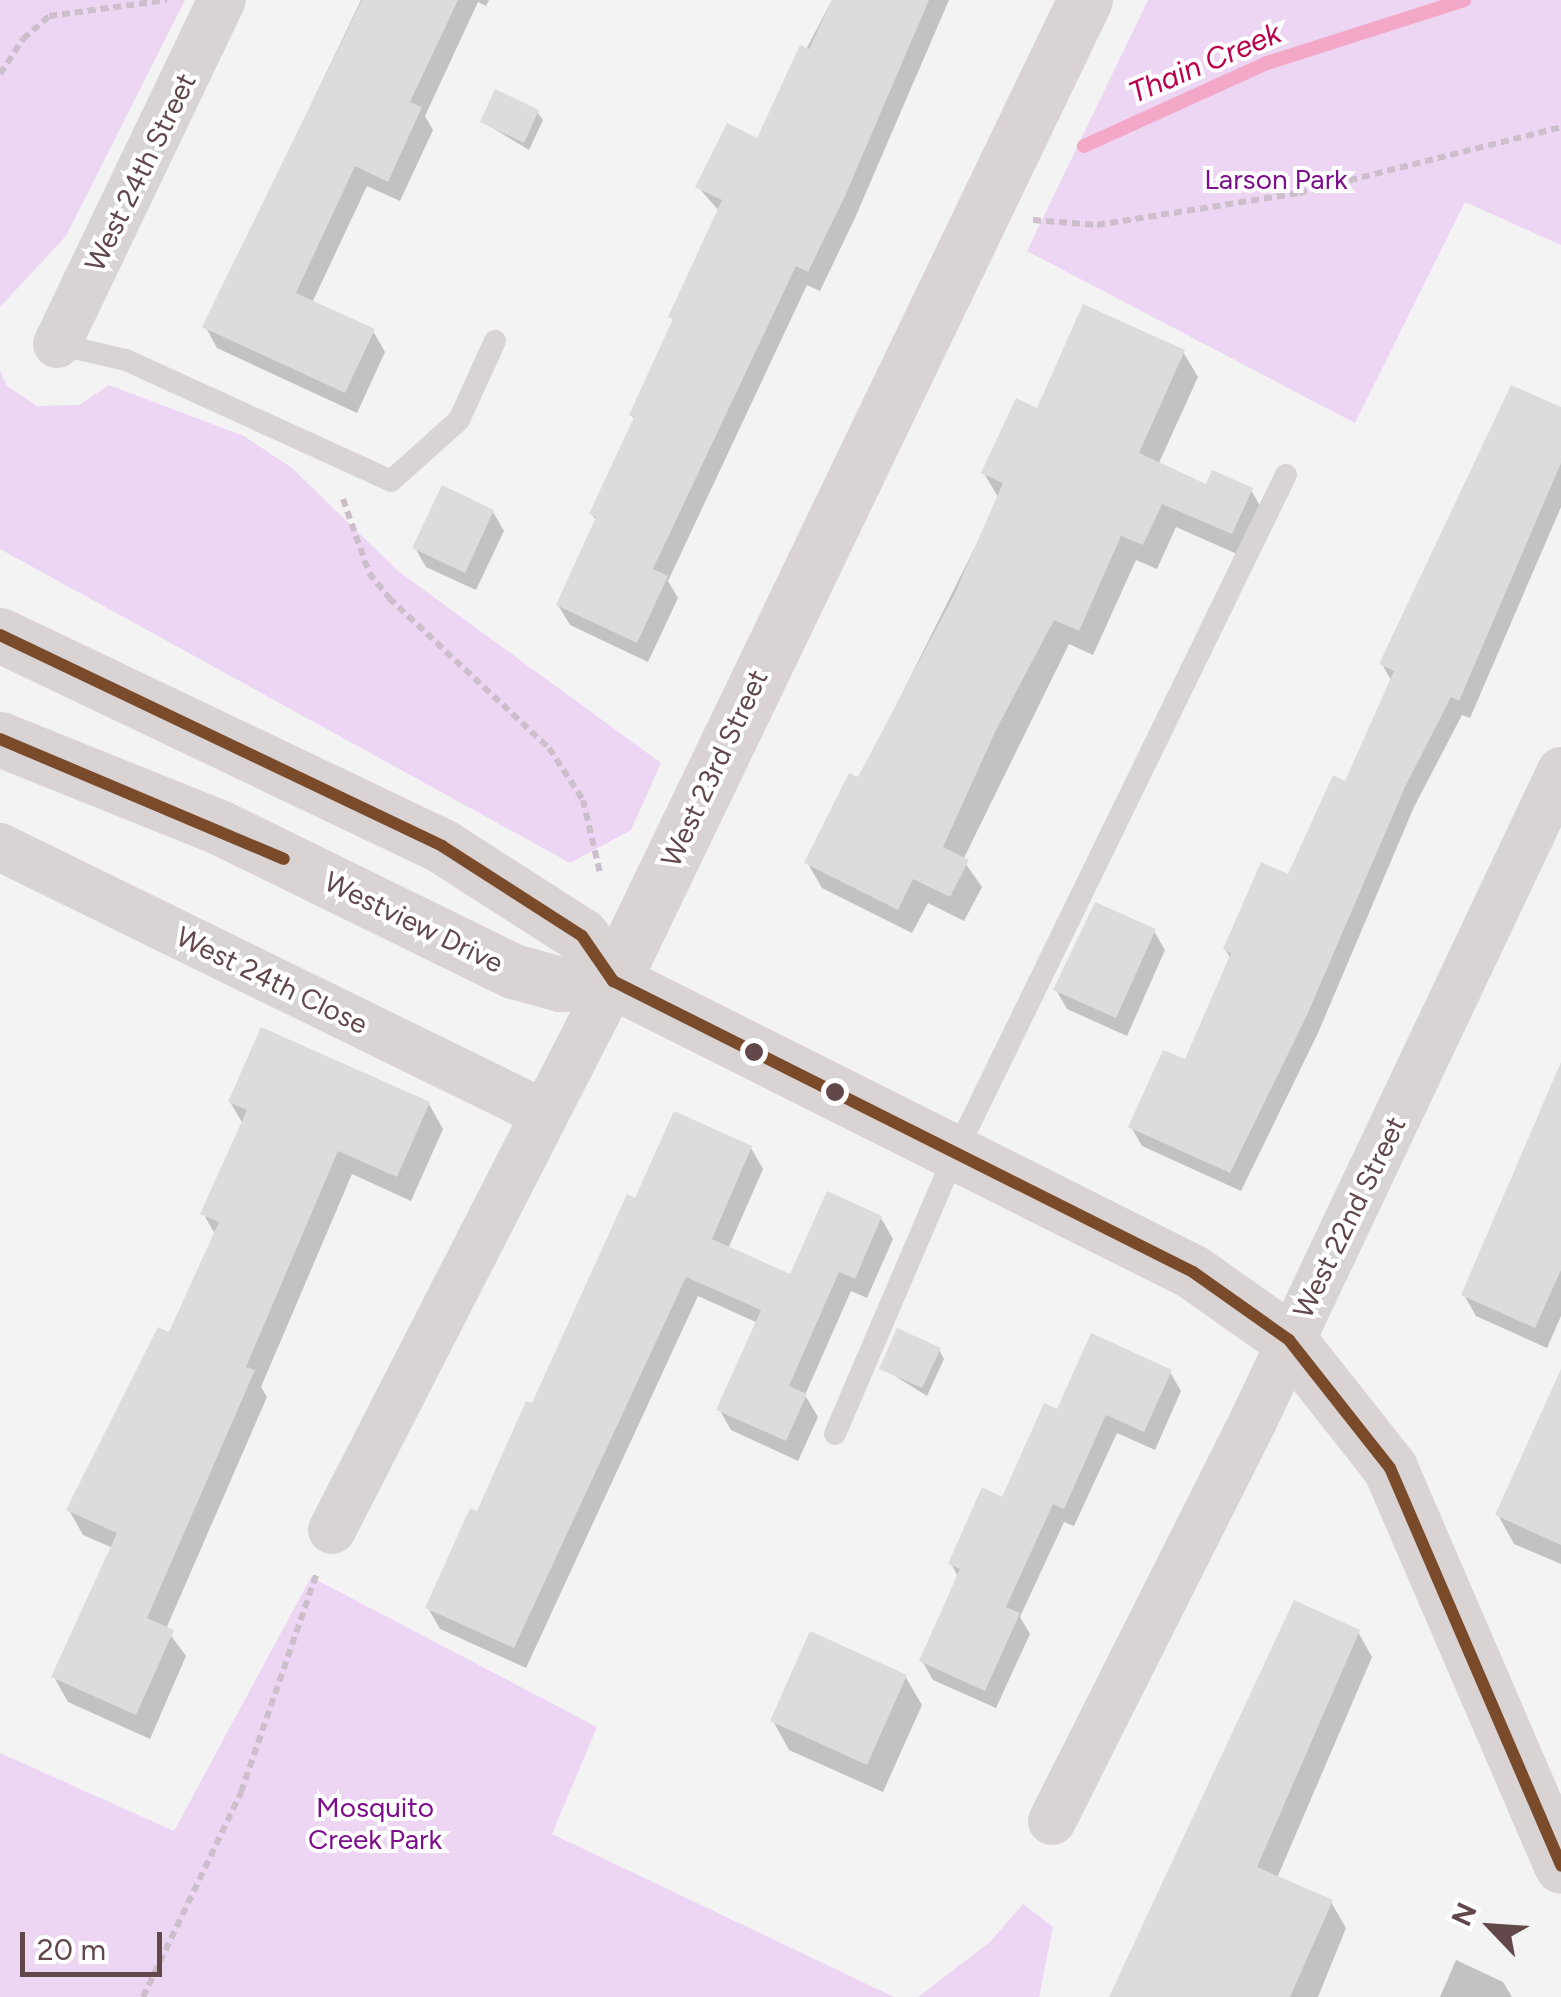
<!DOCTYPE html>
<html>
<head>
<meta charset="utf-8">
<style>
  body { margin:0 }
  #map { position:relative; width:1561px; height:1997px; overflow:hidden; background:#f3f3f3; font-family:Figtree,sans-serif }
  div>[style] { position:absolute }
  .green>* { inset:0; background:#edd6f4 }
  .shadow>* { inset:0; background:#0003 }
  .stream>* { height:14px; margin:-7px; padding:0 7px; transform-origin:7px; border-radius:7px; background:#f4a8c7 }
  .building>* { inset:0; background:#dddbdb }
  .path>* { height:6px; margin-top:-3px; transform-origin:0; background:repeating-linear-gradient(90deg,#ccbeca 0 8px,transparent 0 13px) }
  .lane>* { height:22px; margin:-11px; padding:0 11px; transform-origin:11px; border-radius:11px; background:#d9d4d4 }
  .street>* { height:48px; margin:-24px; padding:0 24px; transform-origin:24px; border-radius:24px; background:#d9d4d4 }
  .secondary>* { height:55px; margin:-27.5px; padding:0 27.5px; transform-origin:27.5px; border-radius:27.5px; background:#d9d3d4 }
  .bus-1>* { height:12px; margin:-6px; padding:0 6px; transform-origin:6px; border-radius:6px; background:#7a4b2a }
  .dots>* { width:28px; height:28px; translate:-50% -50%; box-sizing:border-box; border:5px solid #fff; border-radius:50% }
  span { translate:-50% -50%; white-space:nowrap; text-align:center; line-height:1.15; -webkit-text-stroke:8px #fff; paint-order:stroke }
  .street-label { font-size:28px; color:#62484b }
  .park-label { font-size:28px; color:#7d0f8c }
  .water-label { font-size:30px; color:#bc004c; font-style:italic }
  .north { position:absolute; left:1441px; top:1877px; width:100px; height:100px; -webkit-text-stroke:8px #fff; paint-order:stroke; rotate:295deg; font-size:28px; font-weight:700; line-height:40px; text-align:center; color:#62484b }
  .north::after { content:''; display:block; margin:auto; width:35px; height:45px; background:#62484b; clip-path:polygon(50% 0,100% 100%,50% 72%,0 100%) }
  .scale { position:absolute; left:20px; top:1932px; width:142px; height:45px; box-sizing:border-box; border:5px solid #62484b; border-top:0; padding-left:12px; font-size:30px; line-height:35px; white-space:nowrap; color:#62484b; -webkit-text-stroke:8px #fff; paint-order:stroke }
</style>
</head>
<body>
<div id="map">
  <div class="green">
    <i style="clip-path:polygon(0 0,185px 0,66px 236px,0 307px)"></i>
    <i style="clip-path:polygon(1148px 0,1561px 0,1561px 245px,1465px 202px,1355px 423px,1027px 251px)"></i>
    <i style="clip-path:polygon(0 371px,7px 386px,37px 406px,79px 405px,109px 385px,244px 436px,292px 468px,398px 571px,661px 763px,631px 830px,570px 863px,0 549px)"></i>
    <i style="clip-path:polygon(311px 1577px,597px 1727px,552px 1834px,894px 1997px,0 1997px,0 1753px,174px 1831px)"></i>
    <i style="clip-path:polygon(1023px 1904px,1053px 1927px,1039px 1997px,918px 1997px,990px 1942px)"></i>
  </div>
  <div class="shadow">
    <i style="clip-path:polygon(361px 0,489px 0,486px 6px,478px 2px,425px 116px,433px 130px,400px 201px,367px 186px,312px 303px,373px 331px,385px 352px,357px 413px,217px 348px,205px 326px)"></i>
    <i style="clip-path:polygon(832px 0,949px 0,855px 218px,820px 291px,807px 285px,668px 581px,678px 598px,648px 662px,570px 625px,558px 605px,597px 522px,592px 514px,635px 421px,631px 414px,674px 322px,671px 316px,720px 212px,698px 187px,758px 141px)"></i>
    <i style="clip-path:polygon(537px 112px,543px 120px,529px 150px,483px 122px)"></i>
    <i style="clip-path:polygon(1183px 352px,1198px 377px,1158px 465px,1208px 487px,1251px 490px,1266px 516px,1246px 558px,1176px 527px,1157px 569px,1136px 560px,1093px 655px,1069px 644px,963px 860px,982px 887px,964px 921px,928px 903px,912px 933px,822px 888px,807px 862px,859px 780px,999px 499px,984px 473px,1038px 411px)"></i>
    <i style="clip-path:polygon(1561px 410px,1561px 507px,1470px 718px,1462px 715px,1414px 807px,1318px 1033px,1241px 1191px,1142px 1146px,1131px 1127px,1186px 1063px,1231px 959px,1225px 949px,1290px 878px,1346px 784px,1392px 682px,1382px 664px)"></i>
    <i style="clip-path:polygon(493px 512px,504px 531px,476px 590px,426px 567px,415px 548px)"></i>
    <i style="clip-path:polygon(1154px 931px,1165px 950px,1127px 1036px,1067px 1009px,1056px 990px)"></i>
    <i style="clip-path:polygon(230px 1102px,429px 1104px,443px 1129px,411px 1201px,352px 1174px,261px 1387px,267px 1397px,166px 1629px,186px 1656px,150px 1739px,68px 1702px,54px 1677px,113px 1548px,83px 1535px,69px 1510px,171px 1335px,216px 1236px,203px 1213px,243px 1124px)"></i>
    <i style="clip-path:polygon(1561px 1107px,1561px 1316px,1547px 1348px,1476px 1316px,1464px 1295px)"></i>
    <i style="clip-path:polygon(751px 1148px,763px 1169px,728px 1249px,791px 1277px,881px 1218px,893px 1239px,867px 1298px,851px 1291px,805px 1395px,818px 1417px,798px 1461px,731px 1430px,719px 1409px,758px 1323px,698px 1296px,526px 1668px,440px 1629px,428px 1608px,636px 1201px)"></i>
    <i style="clip-path:polygon(939px 1350px,944px 1359px,927px 1396px,882px 1368px)"></i>
    <i style="clip-path:polygon(1170px 1372px,1181px 1391px,1155px 1450px,1117px 1433px,1074px 1526px,1064px 1522px,1020px 1617px,1030px 1634px,996px 1708px,933px 1680px,922px 1661px,959px 1578px,951px 1564px,1004px 1500px,1058px 1412px)"></i>
    <i style="clip-path:polygon(1561px 1407px,1561px 1564px,1514px 1544px,1498px 1515px)"></i>
    <i style="clip-path:polygon(1358px 1632px,1372px 1657px,1277px 1878px,1331px 1902px,1346px 1928px,1318px 1997px,1111px 1997px)"></i>
    <i style="clip-path:polygon(905px 1676px,922px 1705px,883px 1792px,789px 1750px,773px 1721px)"></i>
    <i style="clip-path:polygon(1456px 1960px,1503px 1982px,1512px 1997px,1440px 1997px)"></i>
  </div>
  <div class="stream">
    <i style="left:1084px;top:146px;width:201px;rotate:-24.4deg"></i>
    <i style="left:1267px;top:63px;width:207px;rotate:-17.7deg"></i>
  </div>
  <div class="building">
    <i style="clip-path:polygon(362px 0,458px 0,410px 102px,422px 107px,388px 182px,355px 166px,296px 293px,375px 329px,345px 393px,202px 327px)"></i>
    <i style="clip-path:polygon(832px 0,929px 0,845px 196px,808px 272px,796px 266px,653px 569px,668px 576px,637px 643px,556px 605px,596px 517px,589px 514px,634px 417px,629px 415px,673px 319px,668px 317px,722px 200px,695px 187px,727px 123px,757px 138px,800px 45px,809px 49px)"></i>
    <i style="clip-path:polygon(495px 89px,539px 110px,524px 143px,480px 122px)"></i>
    <i style="clip-path:polygon(1083px 304px,1185px 350px,1139px 453px,1206px 484px,1212px 470px,1253px 488px,1232px 534px,1162px 504px,1143px 545px,1121px 536px,1079px 631px,1054px 620px,996px 730px,943px 847px,969px 860px,950px 897px,913px 879px,898px 910px,804px 863px,849px 773px,858px 777px,954px 595px,1003px 483px,981px 473px,1016px 398px,1037px 408px)"></i>
    <i style="clip-path:polygon(1511px 385px,1561px 407px,1561px 463px,1459px 701px,1451px 697px,1405px 787px,1308px 1013px,1230px 1173px,1128px 1127px,1163px 1050px,1185px 1059px,1231px 953px,1223px 949px,1261px 862px,1288px 874px,1333px 775px,1345px 781px,1394px 671px,1379px 664px)"></i>
    <i style="clip-path:polygon(442px 485px,494px 510px,465px 573px,412px 548px)"></i>
    <i style="clip-path:polygon(1095px 902px,1156px 929px,1116px 1018px,1053px 990px)"></i>
    <i style="clip-path:polygon(261px 1027px,430px 1102px,397px 1177px,338px 1151px,246px 1367px,255px 1370px,147px 1618px,174px 1630px,136px 1715px,51px 1677px,117px 1533px,66px 1510px,158px 1327px,169px 1332px,219px 1222px,200px 1214px,247px 1110px,228px 1102px)"></i>
    <i style="clip-path:polygon(1561px 1062px,1561px 1270px,1535px 1328px,1461px 1295px)"></i>
    <i style="clip-path:polygon(674px 1111px,752px 1146px,712px 1239px,790px 1274px,827px 1191px,882px 1216px,855px 1279px,839px 1272px,789px 1386px,807px 1394px,786px 1441px,716px 1410px,761px 1310px,686px 1277px,514px 1648px,425px 1608px,470px 1508px,477px 1511px,526px 1401px,532px 1403px,627px 1194px,635px 1198px)"></i>
    <i style="clip-path:polygon(897px 1328px,941px 1348px,922px 1388px,879px 1369px)"></i>
    <i style="clip-path:polygon(1091px 1333px,1172px 1370px,1144px 1432px,1106px 1415px,1064px 1509px,1053px 1504px,1006px 1607px,1020px 1613px,985px 1691px,919px 1661px,960px 1569px,948px 1564px,982px 1487px,1002px 1497px,1044px 1403px,1057px 1409px)"></i>
    <i style="clip-path:polygon(1561px 1369px,1561px 1545px,1495px 1515px)"></i>
    <i style="clip-path:polygon(1294px 1600px,1360px 1630px,1257px 1867px,1333px 1900px,1290px 1997px,1109px 1997px)"></i>
    <i style="clip-path:polygon(810px 1631px,907px 1675px,867px 1765px,770px 1721px)"></i>
  </div>
  <div class="path">
    <i style="left:0;top:74px;width:42px;rotate:-56.7deg"></i>
    <i style="left:23px;top:39px;width:35px;rotate:-41deg"></i>
    <i style="left:49px;top:16px;width:119px;rotate:-7.7deg"></i>
    <i style="left:1033px;top:220px;width:64px;rotate:4.5deg"></i>
    <i style="left:1097px;top:225px;width:205px;rotate:-9deg"></i>
    <i style="left:1299px;top:193px;width:270px;rotate:-14.1deg"></i>
    <i style="left:343px;top:499px;width:78px;rotate:70.6deg"></i>
    <i style="left:369px;top:573px;width:32px;rotate:51deg"></i>
    <i style="left:389px;top:598px;width:219px;rotate:43.2deg"></i>
    <i style="left:549px;top:748px;width:62px;rotate:56.8deg"></i>
    <i style="left:583px;top:800px;width:75px;rotate:76.9deg"></i>
    <i style="left:143px;top:1997px;width:227px;rotate:-64.4deg"></i>
    <i style="left:241px;top:1792px;width:232px;rotate:-70.9deg"></i>
  </div>
  <div class="lane">
    <i style="left:57px;top:344px;width:71px;rotate:13.1deg"></i>
    <i style="left:126px;top:360px;width:291px;rotate:24.5deg"></i>
    <i style="left:391px;top:481px;width:91px;rotate:-41.9deg"></i>
    <i style="left:459px;top:420px;width:87px;rotate:-65.5deg"></i>
    <i style="left:835px;top:1434px;width:309px;rotate:-66.8deg"></i>
    <i style="left:957px;top:1150px;width:751px;rotate:-64.02deg"></i>
  </div>
  <div class="street">
    <i style="left:57px;top:344px;width:382px;rotate:-64.4deg"></i>
    <i style="left:0;top:847px;width:605px;rotate:26.1deg"></i>
    <i style="left:332px;top:1530px;width:617px;rotate:-62.89deg"></i>
    <i style="left:1052px;top:1821px;width:450px;rotate:-63.3deg"></i>
    <i style="left:1254px;top:1419px;width:717px;rotate:-64.65deg"></i>
  </div>
  <div class="secondary">
    <i style="left:0;top:635px;width:490px;rotate:25.5deg"></i>
    <i style="left:442px;top:846px;width:166px;rotate:32.7deg"></i>
    <i style="left:582px;top:936px;width:55px;rotate:55.4deg"></i>
    <i style="left:613px;top:981px;width:649px;rotate:26.64deg"></i>
    <i style="left:1193px;top:1272px;width:118px;rotate:35.3deg"></i>
    <i style="left:1289px;top:1340px;width:163px;rotate:51.7deg"></i>
    <i style="left:1390px;top:1468px;width:433px;rotate:66.7deg"></i>
    <i style="left:0;top:739px;width:238px;rotate:21.9deg"></i>
    <i style="left:221px;top:828px;width:325px;rotate:26.1deg"></i>
    <i style="left:513px;top:971px;width:49px;rotate:15.5deg"></i>
    <i style="left:560px;top:984px;width:53px;rotate:-3.2deg"></i>
    <i style="left:613px;top:981px;width:1089px;rotate:-64.31deg"></i>
  </div>
  <div class="bus-1">
    <i style="left:0;top:635px;width:490px;rotate:25.5deg"></i>
    <i style="left:442px;top:846px;width:166px;rotate:32.7deg"></i>
    <i style="left:582px;top:936px;width:55px;rotate:55.4deg"></i>
    <i style="left:613px;top:981px;width:649px;rotate:26.64deg"></i>
    <i style="left:1193px;top:1272px;width:118px;rotate:35.3deg"></i>
    <i style="left:1289px;top:1340px;width:163px;rotate:51.7deg"></i>
    <i style="left:1390px;top:1468px;width:433px;rotate:66.7deg"></i>
    <i style="left:0;top:739px;width:308px;rotate:22.9deg"></i>
  </div>
  <div class="dots">
    <i style="left:754px;top:1052px;background:#62484b"></i>
    <i style="left:835px;top:1092px;background:#62484b"></i>
  </div>
  <div class="street-label">
    <span style="left:140px;top:172px;rotate:-64deg">West 24th Street</span>
    <span style="left:714px;top:768px;rotate:-65deg">West 23rd Street</span>
    <span style="left:414px;top:922px;rotate:26deg">Westview Drive</span>
    <span style="left:272px;top:980px;rotate:26deg">West 24th Close</span>
    <span style="left:1349px;top:1217px;rotate:-64deg">West 22nd Street</span>
  </div>
  <div class="park-label">
    <span style="left:1276px;top:179px">Larson Park</span>
    <span style="left:375px;top:1823px">Mosquito<br>Creek Park</span>
  </div>
  <div class="water-label">
    <span style="left:1205px;top:63px;rotate:-23deg">Thain Creek</span>
  </div>
  <div class="north">N</div>
  <div class="scale">20 m</div>
</div>
</body>
</html>
